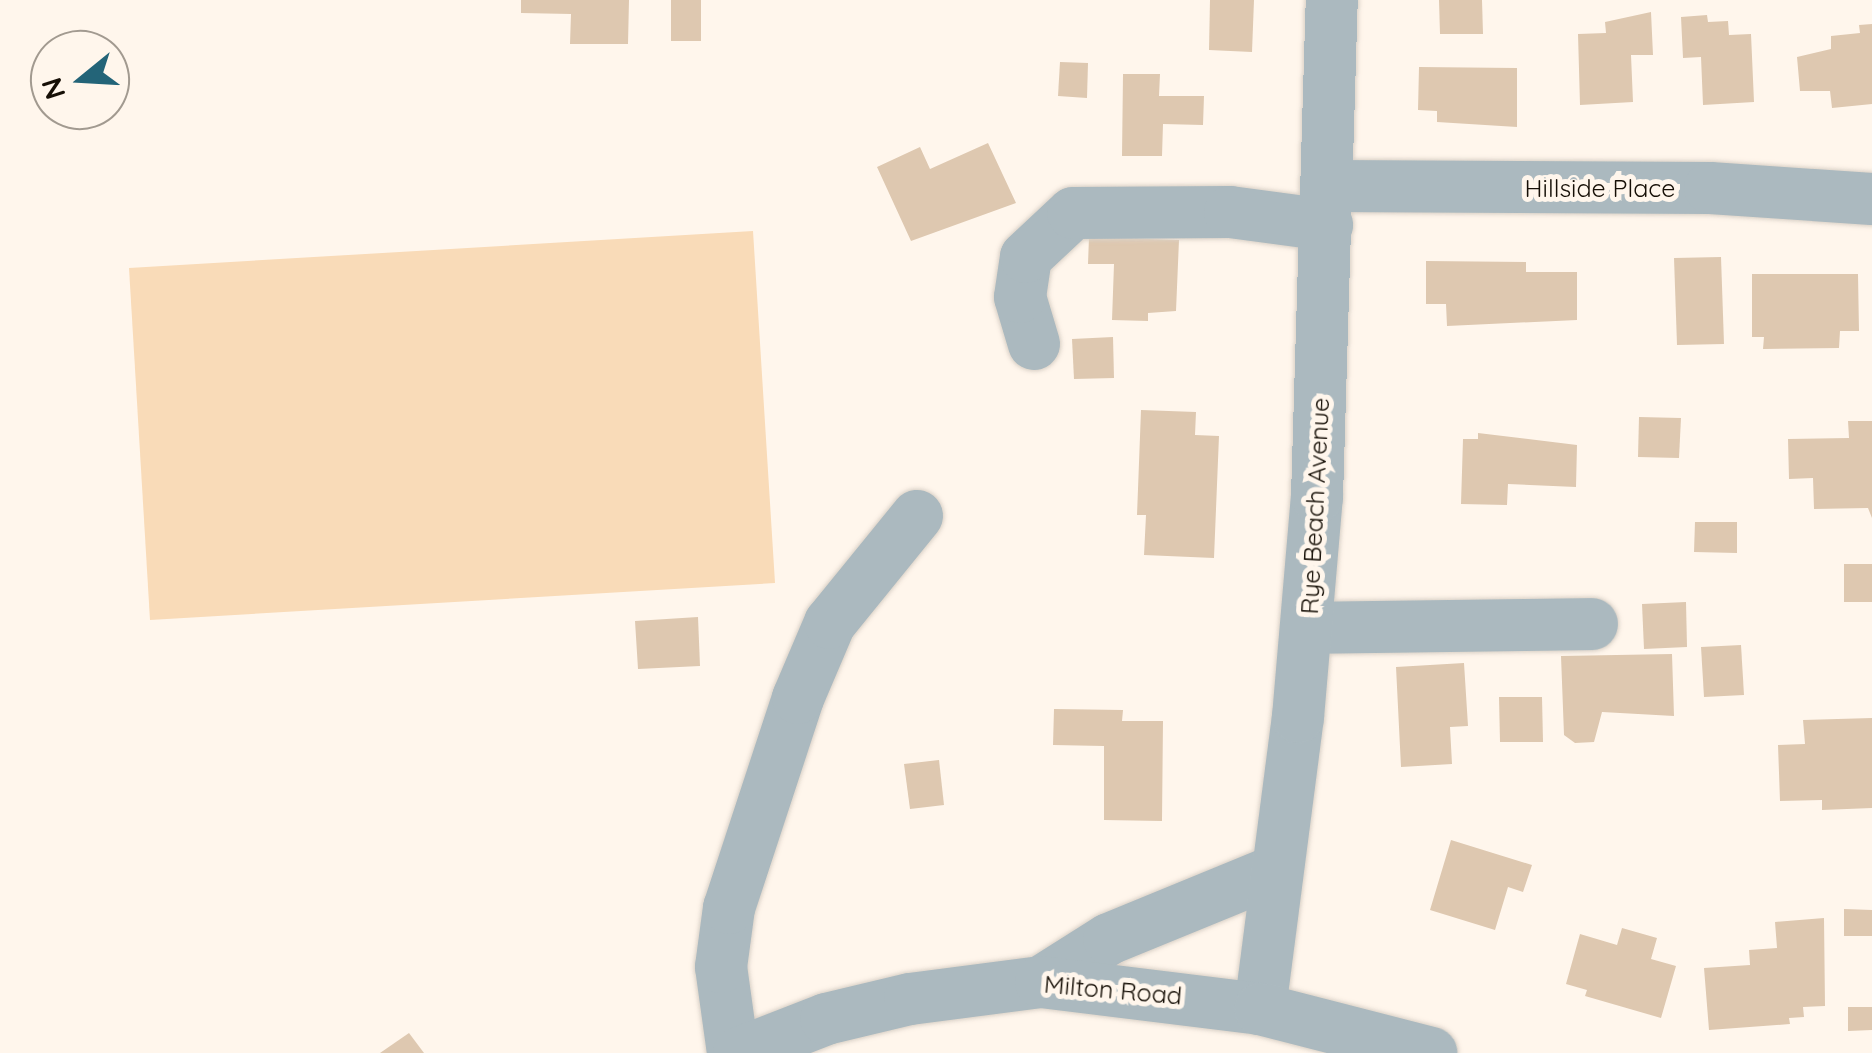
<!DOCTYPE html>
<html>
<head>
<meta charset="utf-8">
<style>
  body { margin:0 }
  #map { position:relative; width:1872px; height:1053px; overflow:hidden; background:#fff6ec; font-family:Quicksand,sans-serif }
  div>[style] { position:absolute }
  .green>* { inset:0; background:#f9dbb8 }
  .building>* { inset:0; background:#dec8b0 }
  .roads { filter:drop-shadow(0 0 2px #dad1c7) drop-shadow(0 0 2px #dad1c7) }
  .minor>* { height:52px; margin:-26px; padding:0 26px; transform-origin:26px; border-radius:26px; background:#abb9bf }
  span { translate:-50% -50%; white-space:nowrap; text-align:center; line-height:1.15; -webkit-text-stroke:10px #fff6ec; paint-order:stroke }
  .street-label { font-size:25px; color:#160f06 }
  .north { position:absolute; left:30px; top:30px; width:100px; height:100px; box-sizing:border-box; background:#fff6ec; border:2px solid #a29a90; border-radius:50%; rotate:252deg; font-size:28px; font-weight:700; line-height:40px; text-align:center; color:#160f06 }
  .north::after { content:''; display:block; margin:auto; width:35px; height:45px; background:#236478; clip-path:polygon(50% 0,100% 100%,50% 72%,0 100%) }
</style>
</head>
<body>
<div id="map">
  <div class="green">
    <i style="clip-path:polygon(753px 231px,775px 583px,150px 620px,129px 268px)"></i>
  </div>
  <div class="building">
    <i style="clip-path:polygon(521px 0,629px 0,628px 44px,570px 44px,571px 14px,521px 13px)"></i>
    <i style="clip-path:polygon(671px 0,701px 0,701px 41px,671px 41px)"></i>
    <i style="clip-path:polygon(1210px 0,1254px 0,1252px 52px,1209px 50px)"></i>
    <i style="clip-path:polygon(1439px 0,1482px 0,1483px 34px,1440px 34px)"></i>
    <i style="clip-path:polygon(1651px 12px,1653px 55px,1631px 55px,1633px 102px,1580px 105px,1578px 34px,1606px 33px,1605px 22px)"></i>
    <i style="clip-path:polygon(1707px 15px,1708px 22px,1728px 21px,1729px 35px,1751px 34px,1754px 102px,1703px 105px,1701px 57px,1683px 58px,1681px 17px)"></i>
    <i style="clip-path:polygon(1872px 24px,1872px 104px,1832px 108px,1830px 91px,1800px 91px,1797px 57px,1831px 49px,1831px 36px,1860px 33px,1859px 25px)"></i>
    <i style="clip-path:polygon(1060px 62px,1088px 63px,1087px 98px,1058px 96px)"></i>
    <i style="clip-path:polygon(1419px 67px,1517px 68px,1517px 127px,1437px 122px,1437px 111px,1418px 110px)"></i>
    <i style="clip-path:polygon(1123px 74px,1160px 74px,1159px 96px,1204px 96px,1203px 125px,1163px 124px,1162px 156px,1122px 156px)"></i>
    <i style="clip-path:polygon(988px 143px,1016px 203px,911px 241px,877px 167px,920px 147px,930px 169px)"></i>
    <i style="clip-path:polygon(1089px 237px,1179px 240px,1176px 311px,1148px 313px,1148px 321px,1112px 320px,1114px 264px,1088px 264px)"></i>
    <i style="clip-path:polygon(1721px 257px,1724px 344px,1677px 345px,1674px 258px)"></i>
    <i style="clip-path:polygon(1426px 261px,1526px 262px,1526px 272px,1577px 272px,1577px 320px,1447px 326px,1446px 304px,1426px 304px)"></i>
    <i style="clip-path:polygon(1752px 274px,1858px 274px,1859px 331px,1840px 331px,1839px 348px,1763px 349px,1764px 337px,1752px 337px)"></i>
    <i style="clip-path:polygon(1113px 337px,1114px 378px,1074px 379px,1072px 339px)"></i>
    <i style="clip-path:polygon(1141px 410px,1196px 412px,1195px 435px,1219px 436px,1214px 558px,1144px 555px,1146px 515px,1137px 515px)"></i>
    <i style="clip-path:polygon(1639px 417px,1681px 418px,1679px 458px,1638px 457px)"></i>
    <i style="clip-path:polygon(1848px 421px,1872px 421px,1872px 518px,1868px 508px,1814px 509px,1813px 478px,1789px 479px,1788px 439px,1849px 438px)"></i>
    <i style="clip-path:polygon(1478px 433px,1577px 445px,1576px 487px,1508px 484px,1507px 505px,1461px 504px,1463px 439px,1478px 439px)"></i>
    <i style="clip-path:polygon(1695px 522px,1737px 522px,1737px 553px,1694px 552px)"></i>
    <i style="clip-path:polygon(1844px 564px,1872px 564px,1872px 602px,1844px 602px)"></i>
    <i style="clip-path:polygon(1686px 602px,1687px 647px,1644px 649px,1642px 604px)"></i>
    <i style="clip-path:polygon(698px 617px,700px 666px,638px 669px,635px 621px)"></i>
    <i style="clip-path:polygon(1741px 645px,1744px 695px,1704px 697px,1701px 647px)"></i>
    <i style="clip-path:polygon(1672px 654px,1674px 716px,1602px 712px,1594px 742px,1575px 743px,1564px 735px,1561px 656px)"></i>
    <i style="clip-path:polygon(1464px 663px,1468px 726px,1450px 727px,1452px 764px,1401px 767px,1396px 667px)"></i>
    <i style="clip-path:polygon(1499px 697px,1542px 697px,1543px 742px,1500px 742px)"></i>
    <i style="clip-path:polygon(1054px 709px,1123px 710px,1122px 721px,1163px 721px,1162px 821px,1104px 820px,1104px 746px,1053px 745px)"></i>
    <i style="clip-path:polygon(1872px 718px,1872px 808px,1822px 810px,1822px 800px,1780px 801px,1778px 745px,1805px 744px,1803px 720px)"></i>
    <i style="clip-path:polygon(939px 760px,944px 805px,910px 809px,904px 764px)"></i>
    <i style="clip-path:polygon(1451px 840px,1532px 865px,1523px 892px,1508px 887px,1495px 930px,1430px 910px)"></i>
    <i style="clip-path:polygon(1844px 909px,1872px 910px,1872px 936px,1844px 936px)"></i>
    <i style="clip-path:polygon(1824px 918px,1825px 1006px,1803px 1007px,1804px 1017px,1789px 1018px,1790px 1024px,1709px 1030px,1704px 968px,1750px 965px,1749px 950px,1777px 948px,1775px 922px)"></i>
    <i style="clip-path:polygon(1622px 928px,1657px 938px,1651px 959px,1676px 966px,1661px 1018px,1585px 996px,1587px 990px,1566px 984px,1580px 934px,1617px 945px)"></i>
    <i style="clip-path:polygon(1848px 1007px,1872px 1007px,1872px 1030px,1848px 1031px)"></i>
    <i style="clip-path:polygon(409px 1033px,424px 1053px,380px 1053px)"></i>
  </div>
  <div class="roads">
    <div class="minor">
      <i style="left:1328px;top:186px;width:382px;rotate:0.3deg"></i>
      <i style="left:1710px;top:188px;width:162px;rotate:3.9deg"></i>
      <i style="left:1034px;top:344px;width:49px;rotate:-106.6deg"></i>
      <i style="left:1020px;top:297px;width:40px;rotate:-81.5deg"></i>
      <i style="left:1026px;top:257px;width:64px;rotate:-43.1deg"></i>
      <i style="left:1073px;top:213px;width:157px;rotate:-0.4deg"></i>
      <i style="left:1230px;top:212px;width:98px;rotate:7.6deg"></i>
      <i style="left:1307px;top:628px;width:285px;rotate:-0.8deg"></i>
      <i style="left:1041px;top:982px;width:80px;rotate:-32.3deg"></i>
      <i style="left:1109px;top:939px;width:179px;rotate:-22.3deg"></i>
      <i style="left:1260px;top:1009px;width:294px;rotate:-82.6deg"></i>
      <i style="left:1298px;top:717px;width:221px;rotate:-85.1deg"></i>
      <i style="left:1317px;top:497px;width:497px;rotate:-88.3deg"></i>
      <i style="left:733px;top:1053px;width:87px;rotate:-97.9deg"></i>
      <i style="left:721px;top:967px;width:60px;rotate:-82.3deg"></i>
      <i style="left:729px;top:908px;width:221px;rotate:-71.8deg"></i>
      <i style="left:798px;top:698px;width:82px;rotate:-66.9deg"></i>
      <i style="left:830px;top:623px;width:138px;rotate:-50.9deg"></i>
      <i style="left:739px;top:1053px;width:93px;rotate:-21.3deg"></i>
      <i style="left:826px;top:1019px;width:86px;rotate:-13.4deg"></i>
      <i style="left:910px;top:999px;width:132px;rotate:-7.4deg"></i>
      <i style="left:1041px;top:982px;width:221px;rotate:7deg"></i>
      <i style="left:1260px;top:1009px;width:177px;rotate:14.4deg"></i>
    </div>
  </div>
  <div class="street-label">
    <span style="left:1600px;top:188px">Hillside Place</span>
    <span style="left:1315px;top:506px;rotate:-87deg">Rye Beach Avenue</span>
    <span style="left:1113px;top:990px;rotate:5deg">Milton Road</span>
  </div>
  <div class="north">N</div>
</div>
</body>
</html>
